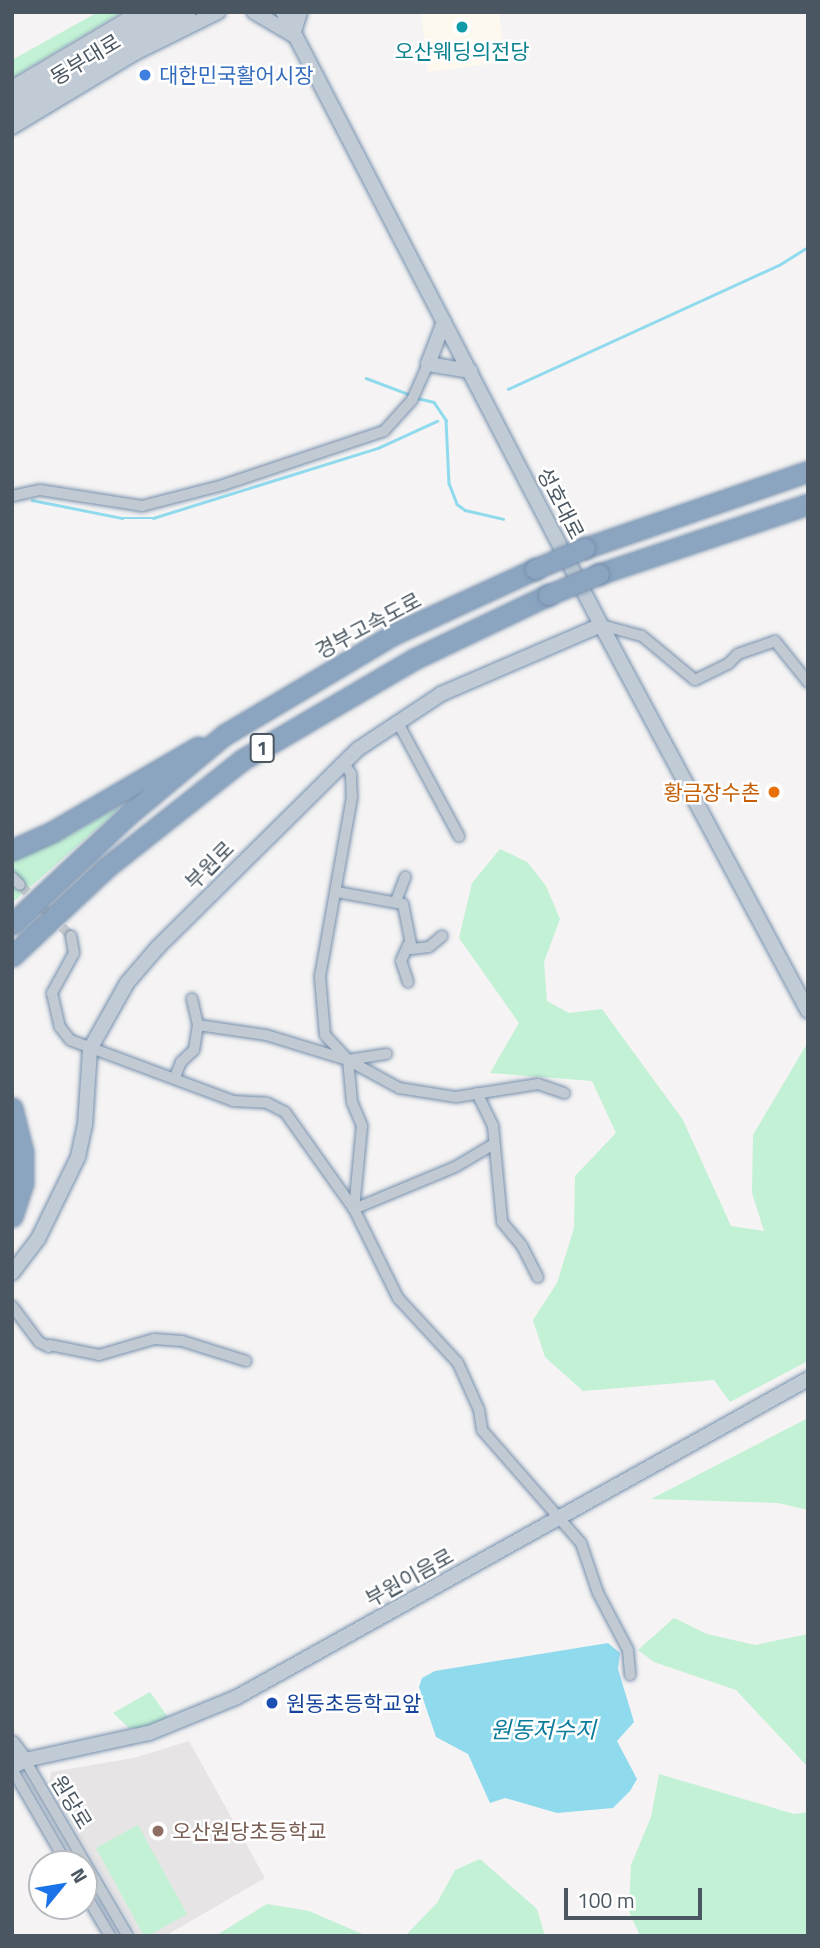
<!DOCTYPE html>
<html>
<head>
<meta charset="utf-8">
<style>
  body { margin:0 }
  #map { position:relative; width:820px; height:1948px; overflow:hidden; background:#f5f3f3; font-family:"Titillium Web","Noto Sans KR",sans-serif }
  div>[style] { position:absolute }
  .commercial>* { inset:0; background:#fdf9ef }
  .education>* { inset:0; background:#e6e4e5 }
  .green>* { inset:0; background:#c3f1d5 }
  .water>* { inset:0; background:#90daee }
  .stream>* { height:2.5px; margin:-1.25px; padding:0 1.25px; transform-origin:1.25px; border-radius:1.25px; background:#90daee }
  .street-tunnel>* { height:10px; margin-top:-5px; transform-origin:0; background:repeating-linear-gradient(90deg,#caccce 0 10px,transparent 0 15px) }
  .roads { filter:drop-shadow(0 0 2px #7690ad) drop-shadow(0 0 2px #7690ad) }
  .street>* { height:10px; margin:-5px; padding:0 5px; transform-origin:5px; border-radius:5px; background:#c1cad2 }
  .secondary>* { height:14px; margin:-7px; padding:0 7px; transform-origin:7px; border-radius:7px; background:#c1cbd6 }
  .highway>* { height:19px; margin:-9.5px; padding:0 9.5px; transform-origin:9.5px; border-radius:9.5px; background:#8ba5c1 }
  .bridges { filter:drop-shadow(0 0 2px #7690ad) drop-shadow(0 0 2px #7690ad) }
  .highway-bridge>* { height:19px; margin:-9.5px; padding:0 9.5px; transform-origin:9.5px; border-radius:9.5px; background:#8ba5c1 }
  .dots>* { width:19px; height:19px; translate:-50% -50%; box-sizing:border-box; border:4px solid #fff; border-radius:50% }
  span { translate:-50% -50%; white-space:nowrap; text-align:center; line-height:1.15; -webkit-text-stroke:5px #fff; paint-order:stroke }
  .shield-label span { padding:2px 5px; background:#fff; border:2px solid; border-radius:5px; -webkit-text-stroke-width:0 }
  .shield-label { font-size:19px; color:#4a5661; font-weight:700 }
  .culture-label { font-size:21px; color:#0d838f }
  .street-label { font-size:21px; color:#4a5661 }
  .shop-label { font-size:21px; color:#366cbe }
  .left { translate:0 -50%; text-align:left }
  .food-label { font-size:21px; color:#c56008 }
  .right { translate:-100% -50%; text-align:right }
  .transit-label { font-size:21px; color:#164399 }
  .education-label { font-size:21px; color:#785e54 }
  .water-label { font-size:23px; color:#0c7c9b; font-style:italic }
  .frame { position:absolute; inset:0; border:14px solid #4a5661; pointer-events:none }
  .north { position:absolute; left:28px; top:1850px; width:70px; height:70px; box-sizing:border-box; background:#fff; border:2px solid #b7bbc0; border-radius:50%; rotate:60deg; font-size:19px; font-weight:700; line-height:28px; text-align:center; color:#4a5661 }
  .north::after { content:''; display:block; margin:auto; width:24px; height:32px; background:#1a73e8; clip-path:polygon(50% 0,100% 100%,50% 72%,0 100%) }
  .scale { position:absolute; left:564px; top:1888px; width:138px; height:32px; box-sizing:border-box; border:4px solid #4a5661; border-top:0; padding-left:9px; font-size:21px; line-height:24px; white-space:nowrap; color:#4a5661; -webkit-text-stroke:5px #fff; paint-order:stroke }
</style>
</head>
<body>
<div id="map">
  <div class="commercial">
    <i style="clip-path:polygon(421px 12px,499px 12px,505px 62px,428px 72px)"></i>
  </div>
  <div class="education">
    <i style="clip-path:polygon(189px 1741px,265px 1878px,165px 1936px,138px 1936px,49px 1784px,51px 1772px,134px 1758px)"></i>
  </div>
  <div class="green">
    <i style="clip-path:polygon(98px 12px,122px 12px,12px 78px,12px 60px)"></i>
    <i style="clip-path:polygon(118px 807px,118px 810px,12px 903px,12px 860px,68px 836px)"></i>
    <i style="clip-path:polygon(500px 849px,527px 862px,546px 886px,560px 919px,544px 962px,547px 1001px,569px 1013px,602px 1009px,683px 1120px,731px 1226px,764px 1231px,752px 1193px,753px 1135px,808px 1042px,808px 1361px,730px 1402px,714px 1380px,583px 1391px,545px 1357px,533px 1320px,557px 1283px,574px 1228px,575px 1176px,616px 1133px,592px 1081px,490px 1073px,519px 1023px,459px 938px,472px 883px)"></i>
    <i style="clip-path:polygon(808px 1418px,808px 1510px,778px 1503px,651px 1499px)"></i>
    <i style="clip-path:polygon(674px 1618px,707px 1634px,755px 1645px,808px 1634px,808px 1767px,736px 1690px,654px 1662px,638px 1650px)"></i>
    <i style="clip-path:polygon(150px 1692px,170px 1720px,149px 1728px,129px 1728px,113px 1713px)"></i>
    <i style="clip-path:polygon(659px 1774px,794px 1814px,808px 1812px,808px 1936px,640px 1936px,629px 1911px,631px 1865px,651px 1817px)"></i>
    <i style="clip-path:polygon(138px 1825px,187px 1914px,148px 1936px,144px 1936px,96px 1848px)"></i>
    <i style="clip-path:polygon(480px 1859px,537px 1909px,545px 1936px,405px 1936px,437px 1903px,455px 1870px)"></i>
    <i style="clip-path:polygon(267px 1904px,309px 1911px,367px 1936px,215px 1936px)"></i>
  </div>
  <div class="water">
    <i style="clip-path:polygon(608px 1643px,620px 1653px,618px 1669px,634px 1722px,617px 1741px,637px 1779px,630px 1791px,613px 1808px,557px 1813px,505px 1798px,490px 1803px,468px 1754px,436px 1737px,419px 1687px,422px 1678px,435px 1671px)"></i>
  </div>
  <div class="stream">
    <i style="left:366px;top:378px;width:48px;rotate:20.7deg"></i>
    <i style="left:508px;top:389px;width:298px;rotate:-24.6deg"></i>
    <i style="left:779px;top:265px;width:34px;rotate:-32deg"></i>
    <i style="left:417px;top:398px;width:17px;rotate:13deg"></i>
    <i style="left:434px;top:402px;width:22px;rotate:56deg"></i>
    <i style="left:446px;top:420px;width:63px;rotate:87.3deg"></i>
    <i style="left:449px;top:483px;width:22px;rotate:69deg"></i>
    <i style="left:457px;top:504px;width:10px;rotate:37deg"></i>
    <i style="left:465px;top:510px;width:39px;rotate:13deg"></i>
    <i style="left:32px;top:500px;width:92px;rotate:11.3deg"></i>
    <i style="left:122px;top:518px;width:31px"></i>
    <i style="left:153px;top:518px;width:236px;rotate:-17.3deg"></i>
    <i style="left:378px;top:448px;width:65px;rotate:-24.6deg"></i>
  </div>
  <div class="street-tunnel">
    <i style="left:20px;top:885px;width:72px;rotate:45deg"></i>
  </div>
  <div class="roads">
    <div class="street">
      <i style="left:12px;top:496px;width:29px;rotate:-12deg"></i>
      <i style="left:40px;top:490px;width:103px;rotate:8.9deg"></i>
      <i style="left:142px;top:506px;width:84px;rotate:-14.5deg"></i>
      <i style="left:223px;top:485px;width:170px;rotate:-18.5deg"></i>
      <i style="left:384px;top:431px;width:42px;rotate:-47.9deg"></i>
      <i style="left:412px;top:400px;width:39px;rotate:-66deg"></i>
      <i style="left:601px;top:625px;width:42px;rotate:15deg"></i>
      <i style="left:642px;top:636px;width:69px;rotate:39.7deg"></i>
      <i style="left:695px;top:680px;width:37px;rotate:-26deg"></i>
      <i style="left:728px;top:664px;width:14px;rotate:-45deg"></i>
      <i style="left:738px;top:654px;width:39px;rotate:-19deg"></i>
      <i style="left:775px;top:641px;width:53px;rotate:51.2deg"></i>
      <i style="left:397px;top:721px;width:131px;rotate:61.7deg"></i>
      <i style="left:343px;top:762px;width:14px;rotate:56deg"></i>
      <i style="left:351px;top:774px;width:23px;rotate:88deg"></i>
      <i style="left:352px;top:797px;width:183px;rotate:100.1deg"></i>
      <i style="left:320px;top:977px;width:58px;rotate:85.1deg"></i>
      <i style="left:325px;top:1035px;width:34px;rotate:47deg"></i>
      <i style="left:348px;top:1060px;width:58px;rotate:28.8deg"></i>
      <i style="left:399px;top:1088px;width:58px;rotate:9deg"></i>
      <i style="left:456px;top:1097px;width:83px;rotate:-9deg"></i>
      <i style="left:538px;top:1084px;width:28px;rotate:19deg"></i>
      <i style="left:12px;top:877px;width:11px;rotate:45deg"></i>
      <i style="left:337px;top:892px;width:67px;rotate:10.3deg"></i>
      <i style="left:403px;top:904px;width:46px;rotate:78.7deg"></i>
      <i style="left:412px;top:949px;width:17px;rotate:-7deg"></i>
      <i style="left:429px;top:947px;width:17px;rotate:-40deg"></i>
      <i style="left:396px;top:901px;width:26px;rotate:-69deg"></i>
      <i style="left:71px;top:936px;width:17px;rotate:80deg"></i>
      <i style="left:74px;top:953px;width:46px;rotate:118.8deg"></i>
      <i style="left:52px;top:993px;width:35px;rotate:77deg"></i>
      <i style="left:60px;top:1027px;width:16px;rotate:52deg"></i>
      <i style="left:70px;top:1040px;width:174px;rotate:20.5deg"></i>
      <i style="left:233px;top:1101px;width:34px;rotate:3deg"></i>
      <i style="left:267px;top:1103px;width:20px;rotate:27deg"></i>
      <i style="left:285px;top:1112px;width:119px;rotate:54.6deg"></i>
      <i style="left:354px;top:1209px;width:99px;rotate:63.7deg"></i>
      <i style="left:398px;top:1298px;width:88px;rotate:47.3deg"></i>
      <i style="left:458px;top:1363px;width:51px;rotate:65.9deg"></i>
      <i style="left:479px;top:1410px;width:20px;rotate:81deg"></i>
      <i style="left:482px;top:1430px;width:150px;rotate:48.8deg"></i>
      <i style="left:581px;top:1543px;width:53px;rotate:71.2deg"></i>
      <i style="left:598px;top:1593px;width:64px;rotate:62.2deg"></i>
      <i style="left:628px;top:1650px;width:25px;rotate:85deg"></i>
      <i style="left:408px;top:982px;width:22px;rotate:-108deg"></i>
      <i style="left:401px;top:961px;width:17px;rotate:-66deg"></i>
      <i style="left:198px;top:1025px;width:69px;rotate:8.4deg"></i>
      <i style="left:266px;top:1035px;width:86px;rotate:17deg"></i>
      <i style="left:348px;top:1060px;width:39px;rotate:-9deg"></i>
      <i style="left:348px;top:1060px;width:42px;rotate:84.6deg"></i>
      <i style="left:352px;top:1102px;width:26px;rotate:67deg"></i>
      <i style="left:362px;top:1126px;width:83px;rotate:95.5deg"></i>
      <i style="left:354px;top:1209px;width:109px;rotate:-22.6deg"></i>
      <i style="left:455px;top:1167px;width:45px;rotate:-30.5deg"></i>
      <i style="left:175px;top:1077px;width:16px;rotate:-68deg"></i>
      <i style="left:181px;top:1062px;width:18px;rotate:-43deg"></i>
      <i style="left:194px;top:1050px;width:25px;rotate:-81deg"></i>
      <i style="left:198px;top:1025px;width:27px;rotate:-103deg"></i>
      <i style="left:477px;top:1093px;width:37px;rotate:64deg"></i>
      <i style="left:493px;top:1126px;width:96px;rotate:84.6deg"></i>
      <i style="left:502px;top:1222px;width:31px;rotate:50deg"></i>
      <i style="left:522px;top:1246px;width:35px;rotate:63deg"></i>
      <i style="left:12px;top:1306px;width:45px;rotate:53.1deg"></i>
      <i style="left:39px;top:1342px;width:11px;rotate:27deg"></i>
      <i style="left:50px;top:1345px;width:50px;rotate:11.5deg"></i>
      <i style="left:99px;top:1355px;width:57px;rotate:-16.2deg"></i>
      <i style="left:154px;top:1339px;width:28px;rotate:4deg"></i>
      <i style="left:182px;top:1341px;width:67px;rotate:17.4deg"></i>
      <i style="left:25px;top:1760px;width:204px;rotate:59.7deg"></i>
      <i style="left:12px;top:1769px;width:110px;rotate:59.9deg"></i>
      <i style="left:84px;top:1892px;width:51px;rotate:59.4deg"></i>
    </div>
    <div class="secondary">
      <i style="left:254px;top:12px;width:45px;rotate:30.5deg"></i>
      <i style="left:293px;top:35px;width:24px;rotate:-73deg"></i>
      <i style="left:283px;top:12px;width:691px;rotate:62.58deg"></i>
      <i style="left:601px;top:625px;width:438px;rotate:61.8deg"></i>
      <i style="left:12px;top:88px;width:149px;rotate:-30.7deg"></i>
      <i style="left:12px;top:100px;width:175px;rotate:-30.2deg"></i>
      <i style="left:12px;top:114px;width:123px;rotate:-31.4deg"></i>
      <i style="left:117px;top:50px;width:81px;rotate:-27.8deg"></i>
      <i style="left:12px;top:127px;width:144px;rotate:-31deg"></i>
      <i style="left:135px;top:53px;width:93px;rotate:-26.3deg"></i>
      <i style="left:444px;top:322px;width:45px;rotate:110.9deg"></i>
      <i style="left:428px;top:364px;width:43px;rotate:9.5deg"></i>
      <i style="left:12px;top:1273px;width:43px;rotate:-52.6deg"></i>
      <i style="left:38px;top:1239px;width:91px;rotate:-64deg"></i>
      <i style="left:78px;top:1157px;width:33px;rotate:-78deg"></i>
      <i style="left:85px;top:1125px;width:76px;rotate:-86.2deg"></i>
      <i style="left:90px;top:1049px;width:76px;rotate:-60.7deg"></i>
      <i style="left:127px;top:983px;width:48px;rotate:-49.3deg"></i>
      <i style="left:158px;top:947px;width:281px;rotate:-44.7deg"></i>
      <i style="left:358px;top:749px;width:100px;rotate:-33.5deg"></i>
      <i style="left:441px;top:694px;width:174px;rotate:-23.3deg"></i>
      <i style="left:12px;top:1743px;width:21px;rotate:53deg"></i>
      <i style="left:12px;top:1767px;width:15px;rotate:-28deg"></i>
      <i style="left:25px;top:1760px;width:127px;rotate:-12.3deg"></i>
      <i style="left:149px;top:1733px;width:95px;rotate:-22.2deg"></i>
      <i style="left:237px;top:1697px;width:654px;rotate:-29.11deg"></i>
    </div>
    <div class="highway">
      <i style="left:585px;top:548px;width:236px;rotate:-19deg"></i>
      <i style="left:599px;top:574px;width:220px;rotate:-18.5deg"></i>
      <i style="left:12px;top:850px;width:44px;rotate:-24.2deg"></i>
      <i style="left:52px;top:832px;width:169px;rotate:-30.2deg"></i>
      <i style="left:12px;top:924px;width:159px;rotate:-43.2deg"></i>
      <i style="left:128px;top:815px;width:125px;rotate:-39.8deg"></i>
      <i style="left:224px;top:735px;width:198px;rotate:-30.7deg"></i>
      <i style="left:394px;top:634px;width:155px;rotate:-24.7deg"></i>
      <i style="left:12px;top:956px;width:130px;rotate:-43.1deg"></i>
      <i style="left:107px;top:867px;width:172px;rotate:-38.4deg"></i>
      <i style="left:242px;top:760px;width:199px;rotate:-30.4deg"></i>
      <i style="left:414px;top:659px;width:148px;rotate:-25.5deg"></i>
      <i style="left:12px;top:1108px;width:45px;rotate:76deg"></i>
      <i style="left:23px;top:1152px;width:31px;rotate:90deg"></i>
      <i style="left:23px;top:1183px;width:35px;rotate:108deg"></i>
    </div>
  </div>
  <div class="bridges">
    <div class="highway-bridge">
      <i style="left:535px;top:569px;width:54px;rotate:-22.8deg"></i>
      <i style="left:548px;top:595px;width:55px;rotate:-22.4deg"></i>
    </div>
  </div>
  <div class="dots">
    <i style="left:462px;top:27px;background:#0f9aa8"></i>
    <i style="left:145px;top:75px;background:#3f7fe0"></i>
    <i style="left:774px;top:792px;background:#e8710a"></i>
    <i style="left:272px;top:1703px;background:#1a4fb4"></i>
    <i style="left:158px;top:1831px;background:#8d6e63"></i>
  </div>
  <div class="shield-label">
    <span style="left:262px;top:748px">1</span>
  </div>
  <div class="culture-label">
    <span style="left:462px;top:51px">오산웨딩의전당</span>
  </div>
  <div class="street-label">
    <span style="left:85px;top:59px;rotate:-31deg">동부대로</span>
    <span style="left:561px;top:503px;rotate:63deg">성호대로</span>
    <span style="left:368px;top:625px;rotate:-28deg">경부고속도로</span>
    <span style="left:209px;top:865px;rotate:-45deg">부원로</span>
    <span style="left:409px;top:1577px;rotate:-29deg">부원이음로</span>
    <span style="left:72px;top:1802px;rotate:59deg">원당로</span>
  </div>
  <div class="shop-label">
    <span class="left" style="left:159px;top:75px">대한민국활어시장</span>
  </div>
  <div class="food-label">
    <span class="right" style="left:760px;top:792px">황금장수촌</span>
  </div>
  <div class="transit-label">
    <span class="left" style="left:286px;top:1703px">원동초등학교앞</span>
  </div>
  <div class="education-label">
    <span class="left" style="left:172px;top:1831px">오산원당초등학교</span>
  </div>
  <div class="water-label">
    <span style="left:543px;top:1730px">원동저수지</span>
  </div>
  <div class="frame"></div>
  <div class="north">N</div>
  <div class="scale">100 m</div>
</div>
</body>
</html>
